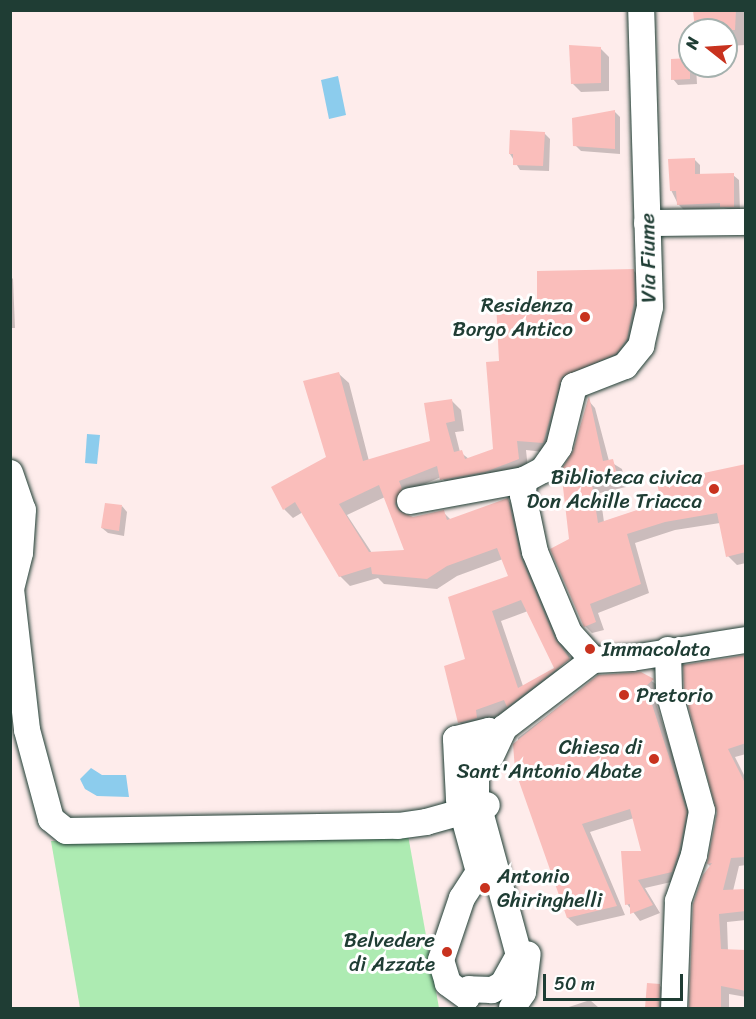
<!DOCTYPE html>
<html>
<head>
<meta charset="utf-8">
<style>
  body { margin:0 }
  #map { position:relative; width:756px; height:1019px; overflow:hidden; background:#feeceb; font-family:Sriracha,sans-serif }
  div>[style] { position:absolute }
  .green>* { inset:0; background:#adebb2 }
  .water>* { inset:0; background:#8ccced }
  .shadow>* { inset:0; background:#0003 }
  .building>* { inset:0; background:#fabebb }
  .roads { filter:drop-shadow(0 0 2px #1f3d34) drop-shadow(0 0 2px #1f3d34) }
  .minor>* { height:26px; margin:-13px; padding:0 13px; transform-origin:13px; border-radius:13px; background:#fff }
  .dots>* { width:16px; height:16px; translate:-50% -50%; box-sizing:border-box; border:3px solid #fff; border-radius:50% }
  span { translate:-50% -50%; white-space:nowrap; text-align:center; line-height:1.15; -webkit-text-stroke:6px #fff; paint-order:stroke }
  .street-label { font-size:21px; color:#1f3d34 }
  .poi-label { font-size:21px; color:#1f3d34 }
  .right { translate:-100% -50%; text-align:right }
  .left { translate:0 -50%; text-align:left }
  .frame { position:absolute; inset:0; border:12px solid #1f3d34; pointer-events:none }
  .north { position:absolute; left:678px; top:18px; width:60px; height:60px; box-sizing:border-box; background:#fff; border:2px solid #a5b1ae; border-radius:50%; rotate:287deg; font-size:16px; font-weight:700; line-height:24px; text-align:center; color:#1f3d34 }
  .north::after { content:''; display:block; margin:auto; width:21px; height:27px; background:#c8321e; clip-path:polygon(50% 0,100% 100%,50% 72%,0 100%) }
  .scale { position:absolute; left:543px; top:974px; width:140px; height:27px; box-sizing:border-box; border:3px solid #1f3d34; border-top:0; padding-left:8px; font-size:18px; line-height:21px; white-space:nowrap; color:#1f3d34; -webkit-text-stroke:4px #fff; paint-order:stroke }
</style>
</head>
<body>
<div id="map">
  <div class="green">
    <i style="clip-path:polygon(408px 835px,439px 1008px,80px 1008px,51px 841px)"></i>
  </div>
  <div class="water">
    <i style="clip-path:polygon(338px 76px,346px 115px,329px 119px,321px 80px)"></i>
    <i style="clip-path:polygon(87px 434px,100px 435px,97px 464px,85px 463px)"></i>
    <i style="clip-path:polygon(91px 768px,102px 775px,126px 775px,129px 797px,97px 796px,85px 789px,80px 779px)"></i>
  </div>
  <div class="shadow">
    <i style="clip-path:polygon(694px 10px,746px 10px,746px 45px,726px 46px,726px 30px,696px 30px)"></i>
    <i style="clip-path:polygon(600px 48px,609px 57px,609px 91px,581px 92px,572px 83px)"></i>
    <i style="clip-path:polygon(690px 60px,690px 66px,696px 66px,697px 84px,678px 85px,673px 79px)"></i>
    <i style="clip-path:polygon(615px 112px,620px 117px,620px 154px,581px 151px,575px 145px)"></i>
    <i style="clip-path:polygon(544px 133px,550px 139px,549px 171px,520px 170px,510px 154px)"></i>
    <i style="clip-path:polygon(694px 159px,700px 165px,700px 175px,733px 175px,739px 180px,740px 212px,724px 208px,684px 210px,678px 204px,671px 190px)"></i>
    <i style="clip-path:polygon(evenodd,633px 270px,643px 280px,636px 349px,572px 386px,553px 453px,526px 450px,528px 469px,452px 489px,441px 477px,408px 491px,411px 499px,404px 515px,412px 519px,443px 512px,451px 520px,508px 500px,518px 510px,530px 569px,570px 657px,557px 670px,571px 660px,579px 669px,469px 732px,459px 722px,467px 660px,450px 598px,510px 577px,503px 559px,457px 576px,437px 589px,384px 584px,378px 578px,350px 586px,340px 576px,303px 512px,293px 518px,284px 509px,328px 458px,339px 374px,349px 383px,369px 461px,432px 442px,451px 400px,461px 410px,464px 431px,455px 432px,460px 452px,469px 459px,494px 450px,500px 363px,539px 303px,633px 270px,385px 497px,406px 552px,372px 553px,347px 515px,385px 497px,633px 270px,528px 611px,556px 669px,523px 686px,501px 621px,528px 611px)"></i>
    <i style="clip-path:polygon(10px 276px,13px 279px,15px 328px,10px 328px)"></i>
    <i style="clip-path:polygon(588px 400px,595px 408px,609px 461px,622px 469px,626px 487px,600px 493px,604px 522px,663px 503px,746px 465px,746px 563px,737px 565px,728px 556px,720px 523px,675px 530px,635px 543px,649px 593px,598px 613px,604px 630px,592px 633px,583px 624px,570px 539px,575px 452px)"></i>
    <i style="clip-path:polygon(122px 506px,127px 512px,124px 536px,108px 533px,102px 528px)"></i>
    <i style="clip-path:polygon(746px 656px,746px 754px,735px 757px,746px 779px,746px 865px,739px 866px,733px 891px,746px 891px,746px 920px,727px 922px,728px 951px,746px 952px,746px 997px,729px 994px,729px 1008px,689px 1008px,694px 904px,711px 867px,708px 864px,718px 807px,685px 690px)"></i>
    <i style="clip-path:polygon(641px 673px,661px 688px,653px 694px,694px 821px,680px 880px,645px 888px,660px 913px,640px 921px,627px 904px,643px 852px,634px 818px,590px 832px,625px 915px,577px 926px,568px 918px,517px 769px,518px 738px,599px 676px)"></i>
    <i style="clip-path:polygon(649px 984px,659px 985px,668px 993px,667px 1008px,647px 1008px)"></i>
    <i style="clip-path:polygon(590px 1000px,599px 1008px,566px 1008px)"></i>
  </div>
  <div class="building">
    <i style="clip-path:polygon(693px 10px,736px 10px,735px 30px,695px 30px)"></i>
    <i style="clip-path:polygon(569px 45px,601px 47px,601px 83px,571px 84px)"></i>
    <i style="clip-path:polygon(690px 58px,690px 79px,671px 80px,671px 59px)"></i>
    <i style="clip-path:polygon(615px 110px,615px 149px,573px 146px,572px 118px)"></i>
    <i style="clip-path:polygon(510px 130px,545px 132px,543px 166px,513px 165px,513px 154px,509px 154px)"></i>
    <i style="clip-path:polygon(695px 158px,695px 174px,734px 173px,734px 207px,720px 207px,720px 203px,677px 205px,676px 191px,670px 191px,668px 159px)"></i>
    <i style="clip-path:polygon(evenodd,634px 269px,635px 297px,627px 339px,616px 354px,562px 377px,543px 443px,517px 441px,519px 459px,485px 472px,440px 480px,437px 466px,399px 481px,402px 489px,395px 504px,399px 511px,413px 517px,444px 510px,447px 520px,508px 498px,521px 558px,555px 639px,570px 659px,507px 707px,504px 700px,476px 710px,477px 718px,458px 723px,444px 666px,465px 659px,448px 597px,508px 576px,497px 548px,447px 566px,427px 579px,372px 574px,371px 567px,339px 577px,295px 502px,283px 510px,271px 487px,326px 457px,303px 381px,339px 372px,363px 461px,430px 441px,424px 403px,452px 399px,455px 421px,446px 423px,454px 452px,462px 450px,465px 459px,493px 449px,486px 362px,499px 361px,496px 302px,537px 301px,537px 271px,634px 269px,379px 485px,404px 550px,369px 552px,339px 504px,379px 485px,634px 269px,521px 600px,554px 668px,518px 688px,492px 611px,521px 600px)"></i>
    <i style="clip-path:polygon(589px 396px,603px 461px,613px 459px,618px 478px,592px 484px,598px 523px,661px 502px,657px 483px,746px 464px,746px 552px,726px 557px,717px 513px,665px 522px,627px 534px,641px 584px,590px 604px,596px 622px,584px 627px,550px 549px,569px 539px,561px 470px,573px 451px)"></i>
    <i style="clip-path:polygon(105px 503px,122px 505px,119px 531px,101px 528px)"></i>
    <i style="clip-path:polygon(746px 655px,746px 743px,728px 749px,746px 785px,746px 857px,731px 858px,723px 890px,746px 889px,746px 911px,719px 914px,721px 949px,746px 950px,746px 991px,721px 986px,721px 1008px,689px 1008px,693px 904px,703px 875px,712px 863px,707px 864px,717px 813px,684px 690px,683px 665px)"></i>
    <i style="clip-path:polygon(641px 672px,654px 679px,646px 686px,687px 812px,679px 851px,672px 872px,638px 880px,653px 905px,630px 914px,630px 904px,625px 905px,621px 851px,641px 851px,630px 809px,582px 824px,617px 906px,567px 918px,515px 770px,513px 744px,598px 675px)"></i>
    <i style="clip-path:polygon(647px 983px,660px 984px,659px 1008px,645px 1008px)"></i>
  </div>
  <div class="roads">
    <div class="minor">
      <i style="left:647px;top:223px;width:99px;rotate:-0.6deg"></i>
      <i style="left:10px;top:473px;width:39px;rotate:71deg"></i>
      <i style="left:23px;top:510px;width:43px;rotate:94deg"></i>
      <i style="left:20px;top:553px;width:37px;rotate:104deg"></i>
      <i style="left:11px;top:589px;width:142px;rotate:83.5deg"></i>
      <i style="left:27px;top:730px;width:92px;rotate:74.9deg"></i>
      <i style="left:51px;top:819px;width:19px;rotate:39deg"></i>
      <i style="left:66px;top:831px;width:332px;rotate:-0.9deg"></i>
      <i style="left:398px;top:826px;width:28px;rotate:-8deg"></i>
      <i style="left:426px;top:822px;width:63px;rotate:-15.6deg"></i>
      <i style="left:524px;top:480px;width:15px;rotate:94deg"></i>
      <i style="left:523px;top:495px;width:58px;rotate:78.1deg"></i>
      <i style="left:535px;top:552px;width:88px;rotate:67.2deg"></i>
      <i style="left:569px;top:633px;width:36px;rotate:48deg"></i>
      <i style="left:410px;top:501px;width:116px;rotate:-10.4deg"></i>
      <i style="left:524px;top:480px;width:21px;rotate:-28deg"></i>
      <i style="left:543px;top:470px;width:28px;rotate:-55deg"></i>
      <i style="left:559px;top:447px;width:63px;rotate:-76.2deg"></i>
      <i style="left:574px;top:386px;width:55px;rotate:-21.4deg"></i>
      <i style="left:625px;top:366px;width:26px;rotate:-51deg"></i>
      <i style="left:641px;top:346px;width:40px;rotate:-77deg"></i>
      <i style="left:650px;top:307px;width:297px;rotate:-91.7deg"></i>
      <i style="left:668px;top:650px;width:42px;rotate:88.6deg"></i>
      <i style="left:669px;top:692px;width:123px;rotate:74.5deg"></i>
      <i style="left:702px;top:811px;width:45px;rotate:100.3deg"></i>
      <i style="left:694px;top:855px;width:49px;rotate:109.2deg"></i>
      <i style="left:678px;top:901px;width:107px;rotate:92.1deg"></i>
      <i style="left:489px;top:731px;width:35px;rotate:112deg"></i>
      <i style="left:476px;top:763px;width:34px;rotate:90deg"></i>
      <i style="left:476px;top:797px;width:164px;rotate:74.8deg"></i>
      <i style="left:519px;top:955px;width:33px;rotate:119deg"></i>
      <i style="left:503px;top:984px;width:13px;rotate:151deg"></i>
      <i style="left:492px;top:990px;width:23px;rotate:-178deg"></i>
      <i style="left:469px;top:989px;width:8px;rotate:104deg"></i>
      <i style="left:467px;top:997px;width:24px;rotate:-144deg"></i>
      <i style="left:448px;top:983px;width:24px;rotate:-107deg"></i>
      <i style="left:441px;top:960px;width:65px;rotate:-71.3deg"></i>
      <i style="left:462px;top:898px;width:31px;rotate:-57deg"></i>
      <i style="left:479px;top:872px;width:76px;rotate:-105.3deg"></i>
      <i style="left:459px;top:799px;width:60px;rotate:-92.9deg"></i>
      <i style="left:456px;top:739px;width:34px;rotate:-14deg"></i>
      <i style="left:491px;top:756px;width:31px;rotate:-65deg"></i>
      <i style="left:504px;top:728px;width:112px;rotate:-37.4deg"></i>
      <i style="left:593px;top:660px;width:39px;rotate:-3deg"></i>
      <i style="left:632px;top:658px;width:115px;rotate:-9deg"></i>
      <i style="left:512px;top:1008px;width:19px;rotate:-55deg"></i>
      <i style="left:523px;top:992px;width:38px;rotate:-83deg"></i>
    </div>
  </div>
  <div class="dots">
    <i style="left:585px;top:317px;background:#c8321e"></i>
    <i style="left:714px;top:489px;background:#c8321e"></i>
    <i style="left:590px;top:649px;background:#c8321e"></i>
    <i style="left:624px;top:695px;background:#c8321e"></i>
    <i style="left:654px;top:759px;background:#c8321e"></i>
    <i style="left:485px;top:888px;background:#c8321e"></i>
    <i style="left:447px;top:952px;background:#c8321e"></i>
  </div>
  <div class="street-label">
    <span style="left:648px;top:258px;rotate:-91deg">Via Fiume</span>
  </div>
  <div class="poi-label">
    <span class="right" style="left:573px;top:317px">Residenza<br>Borgo Antico</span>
    <span class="right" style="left:702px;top:489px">Biblioteca civica<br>Don Achille Triacca</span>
    <span class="left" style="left:602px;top:649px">Immacolata</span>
    <span class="left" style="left:636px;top:695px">Pretorio</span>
    <span class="right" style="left:642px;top:759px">Chiesa di<br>Sant'Antonio Abate</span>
    <span class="left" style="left:497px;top:888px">Antonio<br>Ghiringhelli</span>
    <span class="right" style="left:435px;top:952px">Belvedere<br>di Azzate</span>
  </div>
  <div class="frame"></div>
  <div class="north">N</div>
  <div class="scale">50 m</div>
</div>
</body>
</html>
